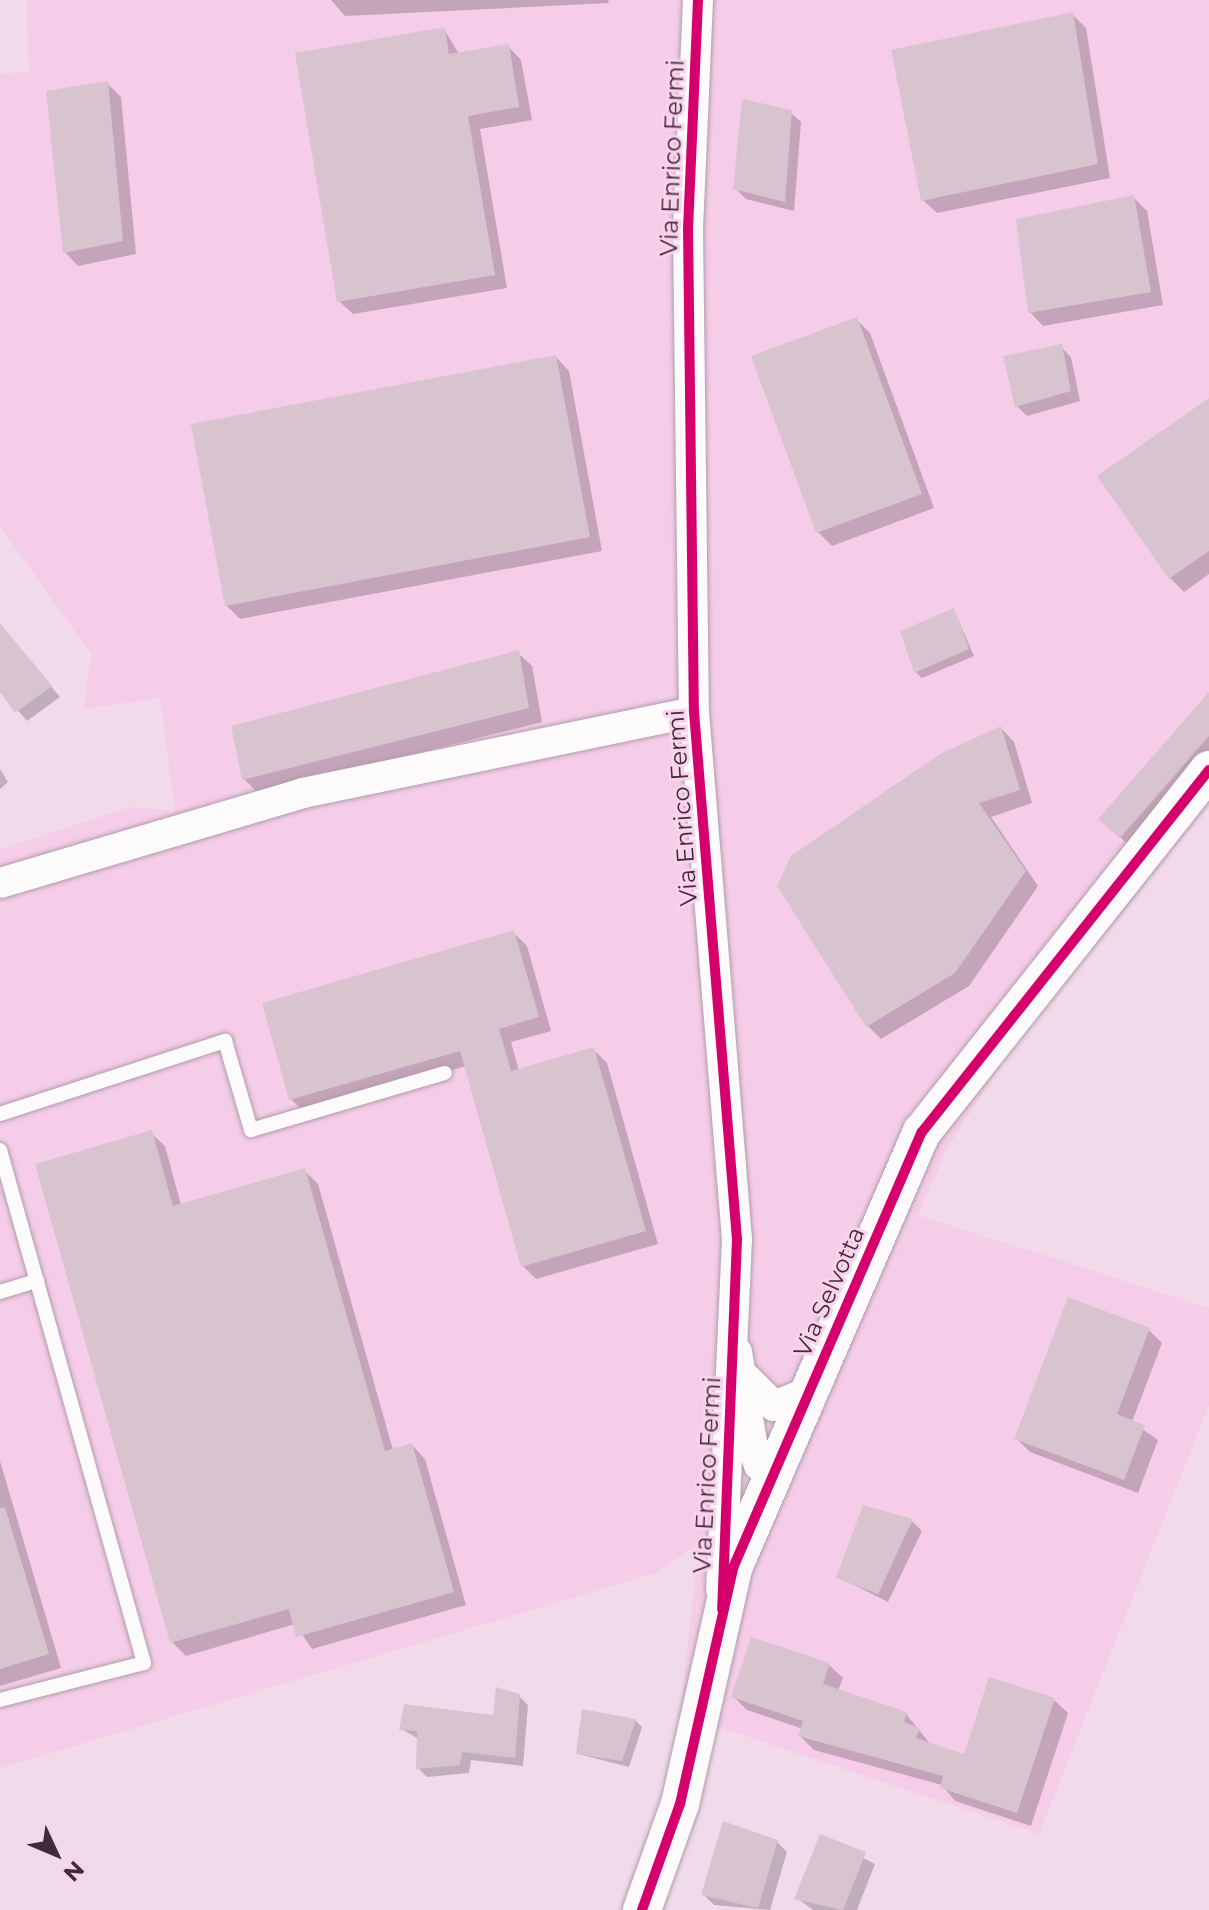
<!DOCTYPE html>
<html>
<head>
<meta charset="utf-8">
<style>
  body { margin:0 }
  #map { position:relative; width:1209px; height:1910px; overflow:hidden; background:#f1dbea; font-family:Montserrat,sans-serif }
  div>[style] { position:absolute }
  .built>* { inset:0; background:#f5cde8 }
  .shadow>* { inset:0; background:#0003 }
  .building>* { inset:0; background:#d8c4ce }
  .roads { filter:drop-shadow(0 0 2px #b09daa) drop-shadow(0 0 2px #b09daa) }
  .service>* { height:14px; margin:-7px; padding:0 7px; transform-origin:7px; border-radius:7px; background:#fdfafc }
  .minor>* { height:30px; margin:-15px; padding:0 15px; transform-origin:15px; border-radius:15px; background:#fdfafc }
  .tertiary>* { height:38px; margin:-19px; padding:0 19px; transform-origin:19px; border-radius:19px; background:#fdfafc }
  .cycleway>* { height:10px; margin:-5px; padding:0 5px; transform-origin:5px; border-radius:5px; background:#d6006c }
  span { translate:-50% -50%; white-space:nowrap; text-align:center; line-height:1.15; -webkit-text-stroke:6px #fad2ed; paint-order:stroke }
  .street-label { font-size:24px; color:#3f2c39 }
  .north { position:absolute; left:16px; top:1814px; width:80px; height:80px; -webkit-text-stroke:6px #fad2ed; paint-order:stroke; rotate:134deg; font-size:22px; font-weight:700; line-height:32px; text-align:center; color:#3f2c39 }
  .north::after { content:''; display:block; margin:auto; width:28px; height:36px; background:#3f2c39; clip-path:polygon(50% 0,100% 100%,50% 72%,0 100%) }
</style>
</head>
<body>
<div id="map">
  <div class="built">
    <i style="clip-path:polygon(26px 0,1209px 0,1209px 806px,1005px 1058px,948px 1147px,918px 1215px,1209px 1308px,1209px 1405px,1039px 1834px,680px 1714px,699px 1544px,656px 1573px,0 1768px,0 849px,131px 807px,175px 811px,160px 698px,84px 709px,91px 654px,0 526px,0 74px,29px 71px)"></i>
  </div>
  <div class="shadow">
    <i style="clip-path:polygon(331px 0,608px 0,609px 3px,345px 16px)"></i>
    <i style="clip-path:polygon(1073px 15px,1086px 28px,1110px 178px,937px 213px,923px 200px)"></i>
    <i style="clip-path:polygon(444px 29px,459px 54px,508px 46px,521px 60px,532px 120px,480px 129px,507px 288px,353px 314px,339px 301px)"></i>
    <i style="clip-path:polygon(107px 83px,121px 97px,136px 254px,78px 266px,65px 252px)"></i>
    <i style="clip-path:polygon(790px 112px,801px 122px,794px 211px,746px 199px,735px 188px)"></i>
    <i style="clip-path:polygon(1134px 198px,1147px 211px,1163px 305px,1043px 326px,1030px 312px)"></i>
    <i style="clip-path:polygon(856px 319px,870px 333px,934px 508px,832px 546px,818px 532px)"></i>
    <i style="clip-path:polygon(1061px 347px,1071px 357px,1080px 401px,1027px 416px,1017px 406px)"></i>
    <i style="clip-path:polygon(556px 357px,569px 371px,602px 551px,240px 619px,226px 605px)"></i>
    <i style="clip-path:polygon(1209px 401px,1209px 574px,1184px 592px,1170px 578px)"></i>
    <i style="clip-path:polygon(954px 610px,974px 656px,922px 678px,916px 672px)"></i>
    <i style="clip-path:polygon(0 624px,60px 697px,27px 721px,0 689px)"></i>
    <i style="clip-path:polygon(518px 653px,532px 666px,542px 722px,258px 793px,244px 779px)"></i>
    <i style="clip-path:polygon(1209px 695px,1209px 757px,1131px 847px,1111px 829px)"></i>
    <i style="clip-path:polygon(1001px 728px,1014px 742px,1032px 803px,991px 817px,1038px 886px,969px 986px,881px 1039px,868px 1026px)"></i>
    <i style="clip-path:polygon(0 769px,8px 782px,0 789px)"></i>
    <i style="clip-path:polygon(514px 933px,527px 946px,551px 1031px,511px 1042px,519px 1071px,593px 1049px,607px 1063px,658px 1244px,536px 1279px,523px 1266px,466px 1066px,305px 1113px,291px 1099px)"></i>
    <i style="clip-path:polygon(151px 1133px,165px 1146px,181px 1205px,304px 1170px,318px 1184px,393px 1450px,412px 1445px,425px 1459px,466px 1605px,312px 1649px,295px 1624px,186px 1656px,172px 1642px)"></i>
    <i style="clip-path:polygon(1149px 1330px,1162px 1343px,1132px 1422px,1158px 1440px,1138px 1493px,1030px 1452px,1016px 1438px)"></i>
    <i style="clip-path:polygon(0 1461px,61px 1668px,0 1686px)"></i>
    <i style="clip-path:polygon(912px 1521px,922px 1531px,888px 1602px,838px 1577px)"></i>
    <i style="clip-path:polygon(829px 1665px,843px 1678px,838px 1691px,906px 1714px,932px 1746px,965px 1756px,1054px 1700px,1068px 1713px,1031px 1826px,955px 1801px,942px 1785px,814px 1750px,800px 1736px,803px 1729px,747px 1710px,734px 1697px)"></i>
    <i style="clip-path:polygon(519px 1696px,528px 1705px,523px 1766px,471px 1760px,469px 1773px,427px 1777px,418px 1768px,419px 1739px,401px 1729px,495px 1717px)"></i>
    <i style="clip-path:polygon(635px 1720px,642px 1727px,629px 1767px,578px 1754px)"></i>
    <i style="clip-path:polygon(821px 1837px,875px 1864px,857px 1910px,813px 1910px,797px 1898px)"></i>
    <i style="clip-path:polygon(777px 1842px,787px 1852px,770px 1910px,714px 1905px,704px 1895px)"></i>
  </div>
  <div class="building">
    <i style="clip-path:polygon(1073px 12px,1098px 164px,921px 201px,891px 50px)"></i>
    <i style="clip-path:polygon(445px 27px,449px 54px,509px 44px,519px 107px,468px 116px,495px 275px,337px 302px,295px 53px)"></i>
    <i style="clip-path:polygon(108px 81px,123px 241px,63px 253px,46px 91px)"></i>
    <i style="clip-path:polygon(742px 99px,792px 110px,785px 202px,733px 189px)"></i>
    <i style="clip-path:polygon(1134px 195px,1151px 292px,1028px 313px,1016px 219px)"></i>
    <i style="clip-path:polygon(857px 317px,922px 494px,816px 533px,751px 356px)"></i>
    <i style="clip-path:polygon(1062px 344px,1071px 391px,1015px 407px,1003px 356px)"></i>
    <i style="clip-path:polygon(556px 355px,590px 537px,225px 606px,191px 424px)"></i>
    <i style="clip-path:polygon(1209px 398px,1209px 551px,1169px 579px,1097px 476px)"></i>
    <i style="clip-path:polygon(954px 608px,969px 649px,914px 673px,900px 631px)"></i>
    <i style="clip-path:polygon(0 623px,52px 686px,15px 713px,0 692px)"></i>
    <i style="clip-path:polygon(519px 650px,529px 708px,242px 780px,231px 726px)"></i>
    <i style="clip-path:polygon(1209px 692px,1209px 736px,1120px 838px,1098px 819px)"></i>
    <i style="clip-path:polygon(1001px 726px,1020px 790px,979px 803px,1026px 871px,955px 973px,866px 1027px,777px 886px,791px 856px,940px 754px)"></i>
    <i style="clip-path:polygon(514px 930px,539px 1017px,499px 1029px,511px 1071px,594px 1047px,646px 1231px,521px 1267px,460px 1051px,289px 1100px,262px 1003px)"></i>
    <i style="clip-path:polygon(152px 1130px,173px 1206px,305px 1168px,385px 1451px,412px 1443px,454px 1592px,296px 1637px,289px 1609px,170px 1643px,35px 1164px)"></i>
    <i style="clip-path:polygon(1068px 1297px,1150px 1328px,1117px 1414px,1145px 1425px,1124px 1480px,1014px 1439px)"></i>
    <i style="clip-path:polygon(863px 1505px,913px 1519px,878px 1594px,836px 1578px)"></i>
    <i style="clip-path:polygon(5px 1507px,49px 1654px,0 1669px,0 1508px)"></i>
    <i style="clip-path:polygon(751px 1637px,830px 1663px,823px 1684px,907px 1712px,904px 1722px,920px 1728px,916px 1738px,964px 1754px,989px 1677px,1055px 1698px,1017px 1813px,940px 1788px,943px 1776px,798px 1736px,803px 1721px,731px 1697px)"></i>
    <i style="clip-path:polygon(496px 1687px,520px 1694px,515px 1758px,462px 1752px,460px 1765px,416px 1769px,417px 1731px,399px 1730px,404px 1704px,493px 1715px)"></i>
    <i style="clip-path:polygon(582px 1709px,636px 1719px,622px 1761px,576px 1754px)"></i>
    <i style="clip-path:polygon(723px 1821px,778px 1840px,758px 1908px,701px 1895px)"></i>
    <i style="clip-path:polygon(820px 1834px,866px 1852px,843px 1910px,794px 1899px)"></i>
  </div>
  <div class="roads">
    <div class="service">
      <i style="left:0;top:1114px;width:237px;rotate:-18deg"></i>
      <i style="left:225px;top:1041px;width:93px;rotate:73.7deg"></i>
      <i style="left:251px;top:1130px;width:202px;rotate:-16.4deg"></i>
      <i style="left:0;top:1150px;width:533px;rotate:74.32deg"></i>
      <i style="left:144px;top:1663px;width:149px;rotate:165.6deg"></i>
      <i style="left:0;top:1292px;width:39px;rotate:-17deg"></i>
    </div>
    <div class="minor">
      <i style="left:698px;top:0;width:229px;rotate:92.5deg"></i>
      <i style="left:688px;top:229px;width:483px;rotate:89.3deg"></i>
      <i style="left:694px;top:712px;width:529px;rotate:85.34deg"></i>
      <i style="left:737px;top:1239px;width:351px;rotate:92.6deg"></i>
      <i style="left:0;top:883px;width:316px;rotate:-16.5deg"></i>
      <i style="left:303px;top:793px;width:399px;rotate:-11.7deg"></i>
      <i style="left:737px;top:1352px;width:97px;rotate:80.5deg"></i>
      <i style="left:753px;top:1448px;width:18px;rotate:71deg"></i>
      <i style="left:759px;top:1465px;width:15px;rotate:32deg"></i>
      <i style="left:747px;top:1379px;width:38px;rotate:45deg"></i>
      <i style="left:774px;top:1406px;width:35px;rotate:-22deg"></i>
    </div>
    <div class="tertiary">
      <i style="left:642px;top:1910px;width:113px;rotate:-70.3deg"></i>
      <i style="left:680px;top:1804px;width:242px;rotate:-77.3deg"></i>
      <i style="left:733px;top:1568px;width:475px;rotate:-66.6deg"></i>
      <i style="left:922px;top:1132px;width:462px;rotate:-51.6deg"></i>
    </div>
  </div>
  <div class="cycleway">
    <i style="left:698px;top:0;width:229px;rotate:92.5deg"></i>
    <i style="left:688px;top:229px;width:483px;rotate:89.3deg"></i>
    <i style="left:694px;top:712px;width:529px;rotate:85.34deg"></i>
    <i style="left:737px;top:1239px;width:371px;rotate:92.3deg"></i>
    <i style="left:642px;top:1910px;width:113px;rotate:-70.3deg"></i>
    <i style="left:680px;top:1804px;width:242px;rotate:-77.3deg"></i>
    <i style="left:733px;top:1568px;width:475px;rotate:-66.6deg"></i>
    <i style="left:922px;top:1132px;width:462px;rotate:-51.6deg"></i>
  </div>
  <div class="street-label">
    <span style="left:672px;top:158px;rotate:-88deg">Via Enrico Fermi</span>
    <span style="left:682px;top:808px;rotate:-94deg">Via Enrico Fermi</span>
    <span style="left:829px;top:1292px;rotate:-66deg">Via Selvotta</span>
    <span style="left:707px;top:1475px;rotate:-87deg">Via Enrico Fermi</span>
  </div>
  <div class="north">N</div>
</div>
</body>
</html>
